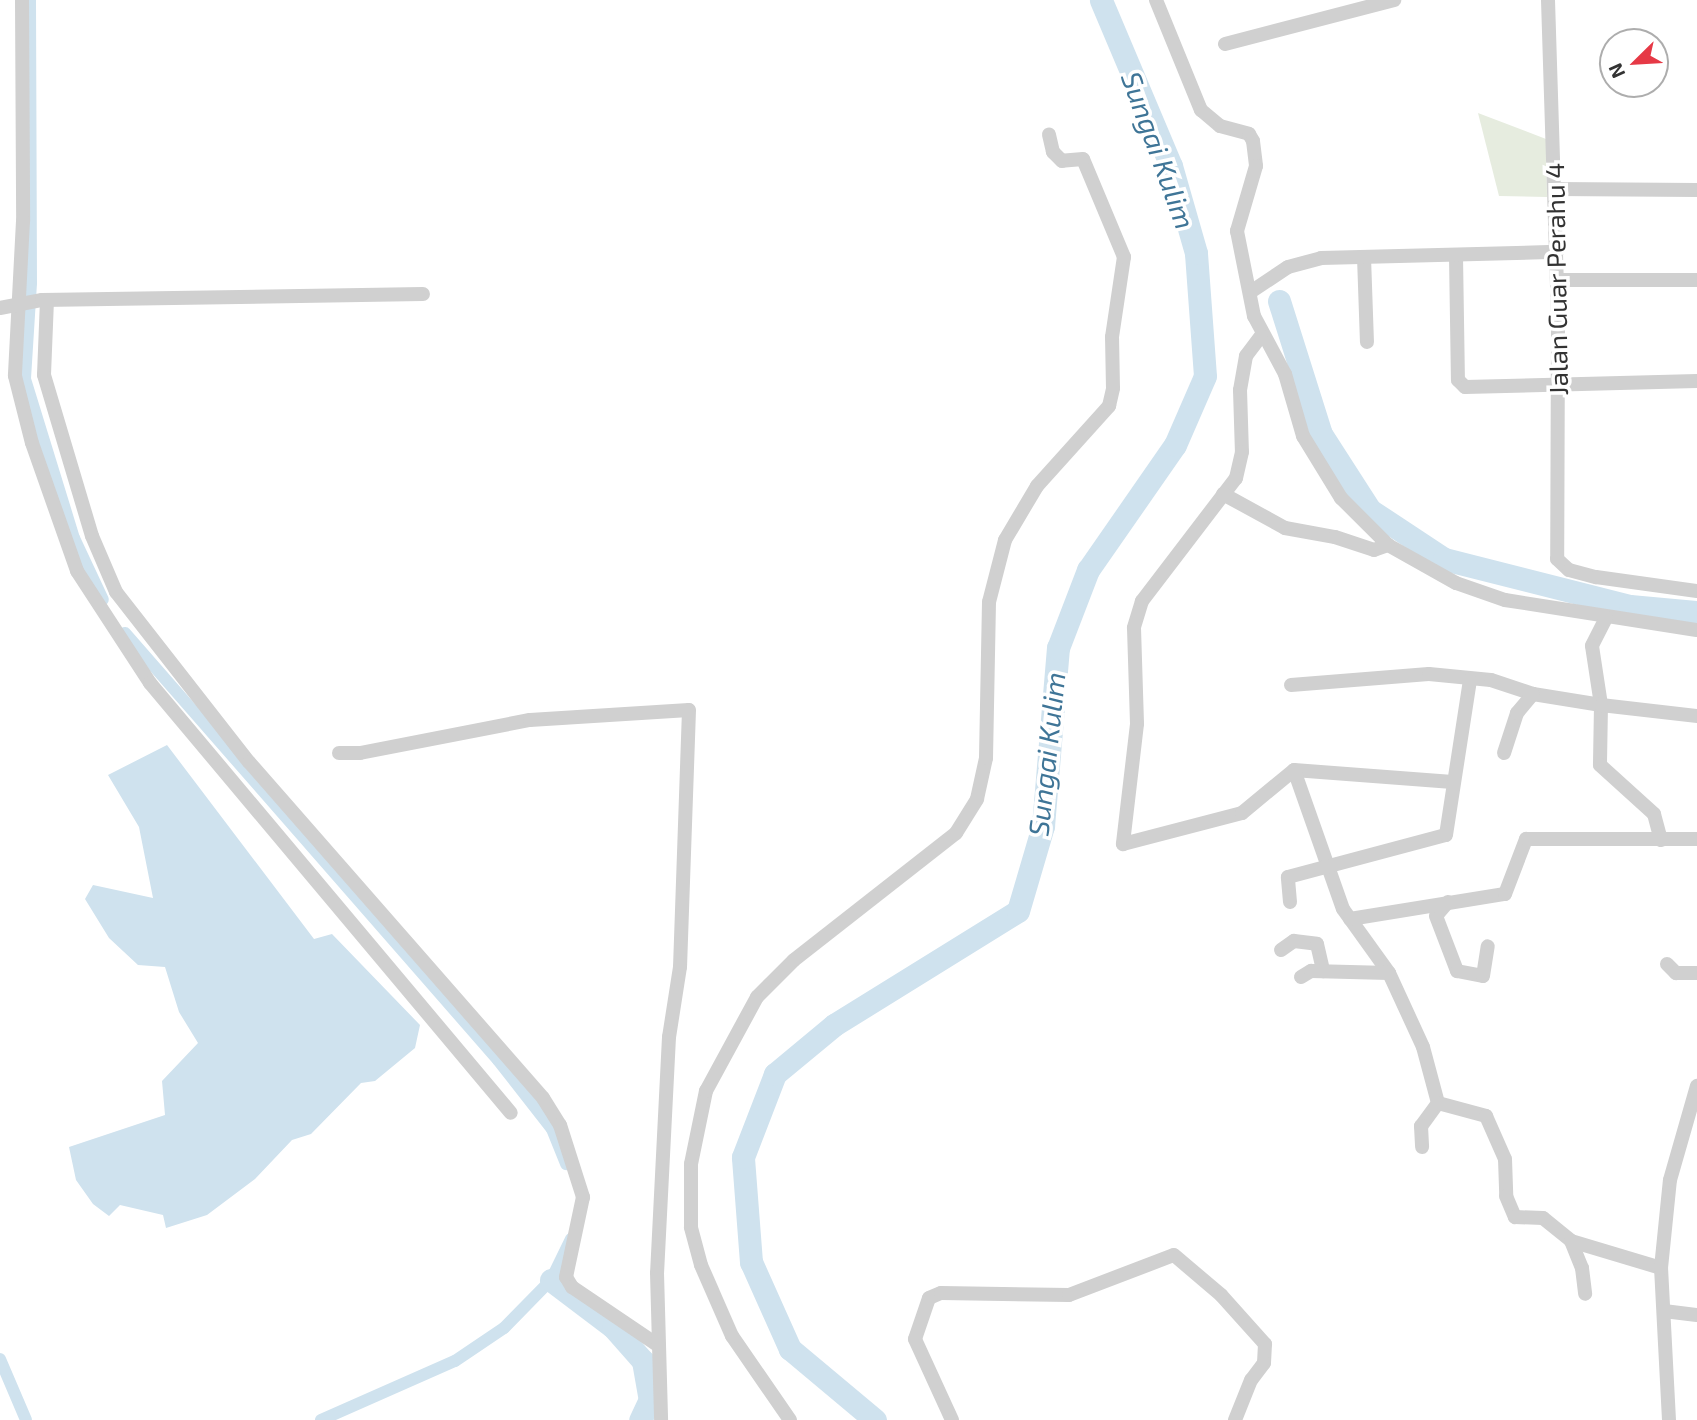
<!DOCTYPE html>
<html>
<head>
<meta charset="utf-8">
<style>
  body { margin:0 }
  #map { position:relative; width:1697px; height:1420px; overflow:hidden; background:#fff; font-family:"Exo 2",sans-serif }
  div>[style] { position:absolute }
  .green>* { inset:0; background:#e6ecdf }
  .water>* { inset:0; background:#cfe2ee }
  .canal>* { height:12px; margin:-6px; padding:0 6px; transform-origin:6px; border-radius:6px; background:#cfe2ee }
  .river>* { height:23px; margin:-11.5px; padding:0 11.5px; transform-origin:11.5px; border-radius:11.5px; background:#cfe2ee }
  .minor>* { height:14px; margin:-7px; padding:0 7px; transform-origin:7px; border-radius:7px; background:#d0d0d0 }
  span { translate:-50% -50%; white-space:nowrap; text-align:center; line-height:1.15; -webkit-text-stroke:7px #fff; paint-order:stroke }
  .street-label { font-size:26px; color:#333 }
  .water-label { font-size:28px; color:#3f7597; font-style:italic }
  .north { position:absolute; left:1599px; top:28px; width:70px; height:70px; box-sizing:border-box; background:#fff; border:2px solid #adadad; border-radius:50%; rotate:246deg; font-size:19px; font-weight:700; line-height:28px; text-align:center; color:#333 }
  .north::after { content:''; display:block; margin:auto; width:24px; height:32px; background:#e63946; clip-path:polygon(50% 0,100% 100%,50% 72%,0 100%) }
</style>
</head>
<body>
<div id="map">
  <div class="green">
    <i style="clip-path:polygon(1478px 113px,1546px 139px,1547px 197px,1499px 196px)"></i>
  </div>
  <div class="water">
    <i style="clip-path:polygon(167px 745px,314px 939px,332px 934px,420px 1025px,415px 1048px,375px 1081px,361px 1083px,311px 1134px,292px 1140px,255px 1179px,207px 1215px,166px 1228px,163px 1215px,120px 1205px,109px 1216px,93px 1204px,76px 1180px,69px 1147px,165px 1115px,162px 1081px,198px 1043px,179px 1012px,165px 967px,138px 965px,109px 938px,85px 899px,93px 885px,153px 898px,139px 827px,108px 775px)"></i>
  </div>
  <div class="canal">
    <i style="left:30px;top:0;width:283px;rotate:89.8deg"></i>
    <i style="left:31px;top:283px;width:96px;rotate:93.6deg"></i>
    <i style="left:25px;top:379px;width:166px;rotate:72.9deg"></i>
    <i style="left:74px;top:538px;width:68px;rotate:64.9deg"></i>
    <i style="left:125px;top:633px;width:567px;rotate:48.86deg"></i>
    <i style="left:498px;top:1060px;width:88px;rotate:52deg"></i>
    <i style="left:552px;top:1129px;width:38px;rotate:68deg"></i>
    <i style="left:0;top:1359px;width:66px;rotate:66.9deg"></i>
    <i style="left:321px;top:1420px;width:146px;rotate:-23.8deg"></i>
    <i style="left:455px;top:1361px;width:59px;rotate:-34deg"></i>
    <i style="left:504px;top:1328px;width:67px;rotate:-45.6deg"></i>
    <i style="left:551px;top:1280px;width:46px;rotate:-64deg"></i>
  </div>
  <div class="river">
    <i style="left:1279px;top:301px;width:139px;rotate:72.5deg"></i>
    <i style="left:1321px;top:434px;width:90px;rotate:57.2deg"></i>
    <i style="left:1370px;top:510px;width:89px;rotate:33.5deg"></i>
    <i style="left:1444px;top:559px;width:192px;rotate:14.2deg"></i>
    <i style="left:1630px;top:606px;width:67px;rotate:5.1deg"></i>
    <i style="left:551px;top:1280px;width:78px;rotate:37.2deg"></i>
    <i style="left:613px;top:1327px;width:45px;rotate:48.6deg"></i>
    <i style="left:643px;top:1361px;width:39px;rotate:80deg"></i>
    <i style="left:650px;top:1399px;width:23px;rotate:115deg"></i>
    <i style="left:875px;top:1420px;width:111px;rotate:-140.1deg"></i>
    <i style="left:790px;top:1349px;width:95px;rotate:-114.1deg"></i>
    <i style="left:751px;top:1262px;width:105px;rotate:-94.4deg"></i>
    <i style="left:743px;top:1157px;width:89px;rotate:-68.9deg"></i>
    <i style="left:775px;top:1074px;width:77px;rotate:-39.7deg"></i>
    <i style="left:834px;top:1025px;width:216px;rotate:-31.8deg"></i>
    <i style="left:1018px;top:911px;width:89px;rotate:-73.6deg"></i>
    <i style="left:1043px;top:826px;width:179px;rotate:-85.2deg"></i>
    <i style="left:1058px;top:648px;width:84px;rotate:-69deg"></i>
    <i style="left:1088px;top:570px;width:152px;rotate:-55.2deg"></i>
    <i style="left:1175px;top:445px;width:75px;rotate:-66.5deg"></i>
    <i style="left:1205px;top:376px;width:123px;rotate:-94.2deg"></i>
    <i style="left:1196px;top:253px;width:91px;rotate:-106deg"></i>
    <i style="left:1171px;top:166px;width:180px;rotate:-112.9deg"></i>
  </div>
  <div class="minor">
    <i style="left:22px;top:0;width:221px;rotate:89.7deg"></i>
    <i style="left:23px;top:221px;width:155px;rotate:93deg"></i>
    <i style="left:15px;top:376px;width:69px;rotate:75.8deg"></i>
    <i style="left:32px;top:443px;width:136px;rotate:70.6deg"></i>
    <i style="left:77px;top:571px;width:134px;rotate:56.9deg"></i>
    <i style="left:150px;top:683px;width:561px;rotate:49.99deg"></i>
    <i style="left:1156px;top:0;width:119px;rotate:67.8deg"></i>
    <i style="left:1201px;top:110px;width:25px;rotate:40deg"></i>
    <i style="left:1220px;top:126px;width:30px;rotate:15deg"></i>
    <i style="left:1249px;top:134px;width:8px;rotate:60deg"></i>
    <i style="left:1253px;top:141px;width:25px;rotate:83deg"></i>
    <i style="left:1256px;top:166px;width:68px;rotate:106.3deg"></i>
    <i style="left:1237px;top:231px;width:87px;rotate:78.7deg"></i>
    <i style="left:1254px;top:316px;width:66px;rotate:61.9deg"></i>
    <i style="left:1285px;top:374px;width:65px;rotate:73.8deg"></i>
    <i style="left:1303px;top:436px;width:73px;rotate:58.5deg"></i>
    <i style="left:1341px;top:498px;width:66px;rotate:45deg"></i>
    <i style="left:1388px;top:545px;width:78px;rotate:29.2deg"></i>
    <i style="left:1456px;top:583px;width:52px;rotate:19.1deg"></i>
    <i style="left:1505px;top:600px;width:194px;rotate:8.9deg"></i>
    <i style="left:1548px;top:0;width:326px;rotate:88.2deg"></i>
    <i style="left:1558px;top:326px;width:233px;rotate:90.2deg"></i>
    <i style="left:1557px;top:559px;width:16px;rotate:43deg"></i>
    <i style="left:1569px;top:570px;width:28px;rotate:15deg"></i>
    <i style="left:1596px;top:577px;width:102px;rotate:7.9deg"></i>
    <i style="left:1225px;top:44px;width:175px;rotate:-14.6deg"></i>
    <i style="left:1555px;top:189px;width:142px;rotate:0.4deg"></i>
    <i style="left:1456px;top:256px;width:124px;rotate:89.1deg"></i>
    <i style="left:1458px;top:380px;width:10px;rotate:45deg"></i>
    <i style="left:1465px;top:387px;width:232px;rotate:-1.5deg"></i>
    <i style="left:1364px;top:257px;width:85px;rotate:88deg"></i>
    <i style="left:1557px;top:280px;width:140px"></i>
    <i style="left:1252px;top:291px;width:43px;rotate:-33.7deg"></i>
    <i style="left:1288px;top:267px;width:34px;rotate:-15deg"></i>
    <i style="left:1321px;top:258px;width:236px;rotate:-1.5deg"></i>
    <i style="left:47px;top:300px;width:75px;rotate:92.3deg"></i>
    <i style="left:44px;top:375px;width:168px;rotate:73.4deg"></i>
    <i style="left:92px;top:536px;width:61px;rotate:66.8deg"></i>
    <i style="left:116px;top:592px;width:216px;rotate:52deg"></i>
    <i style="left:249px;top:762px;width:446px;rotate:48.8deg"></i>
    <i style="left:543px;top:1098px;width:32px;rotate:58deg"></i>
    <i style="left:560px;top:1125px;width:76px;rotate:72.3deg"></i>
    <i style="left:583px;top:1197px;width:82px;rotate:102deg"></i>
    <i style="left:566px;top:1277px;width:12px;rotate:59deg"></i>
    <i style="left:572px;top:1287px;width:105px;rotate:34.1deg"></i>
    <i style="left:0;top:308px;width:43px;rotate:-10.8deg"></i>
    <i style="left:42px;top:300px;width:381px;rotate:-0.9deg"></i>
    <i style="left:1261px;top:336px;width:25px;rotate:127deg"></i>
    <i style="left:1246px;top:356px;width:35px;rotate:100deg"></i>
    <i style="left:1240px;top:390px;width:62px;rotate:88.2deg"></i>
    <i style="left:1242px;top:452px;width:27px;rotate:103deg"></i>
    <i style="left:1236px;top:478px;width:155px;rotate:127.4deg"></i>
    <i style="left:1142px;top:601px;width:28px;rotate:107deg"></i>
    <i style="left:1134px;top:628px;width:96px;rotate:88.2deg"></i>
    <i style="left:1137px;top:724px;width:121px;rotate:96.7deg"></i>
    <i style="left:1123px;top:844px;width:123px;rotate:-14.6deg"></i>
    <i style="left:1242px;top:813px;width:67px;rotate:-39.6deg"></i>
    <i style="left:1294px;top:770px;width:159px;rotate:4.3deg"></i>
    <i style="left:1223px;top:494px;width:71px;rotate:28.7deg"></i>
    <i style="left:1285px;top:528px;width:51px;rotate:10.2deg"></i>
    <i style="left:1335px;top:537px;width:41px;rotate:18.4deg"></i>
    <i style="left:1374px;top:550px;width:15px;rotate:-20deg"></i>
    <i style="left:1606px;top:618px;width:31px;rotate:117deg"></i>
    <i style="left:1592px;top:646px;width:60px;rotate:81.3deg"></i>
    <i style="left:1601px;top:705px;width:60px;rotate:91deg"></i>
    <i style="left:1600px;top:765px;width:73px;rotate:42.2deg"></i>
    <i style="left:1654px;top:814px;width:27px;rotate:75deg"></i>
    <i style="left:1291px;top:685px;width:138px;rotate:-4.6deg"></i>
    <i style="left:1429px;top:674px;width:62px;rotate:5.5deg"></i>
    <i style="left:1491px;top:680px;width:44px;rotate:18.4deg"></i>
    <i style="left:1533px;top:694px;width:69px;rotate:9.2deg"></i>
    <i style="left:1601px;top:705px;width:97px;rotate:6.5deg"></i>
    <i style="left:339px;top:753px;width:21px"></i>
    <i style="left:360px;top:753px;width:173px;rotate:-11deg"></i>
    <i style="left:530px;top:720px;width:159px;rotate:-3.6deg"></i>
    <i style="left:689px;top:710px;width:257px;rotate:92deg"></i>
    <i style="left:680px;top:967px;width:71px;rotate:98.9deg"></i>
    <i style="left:669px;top:1037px;width:236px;rotate:92.9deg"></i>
    <i style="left:657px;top:1273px;width:147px;rotate:88.4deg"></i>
    <i style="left:1504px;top:753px;width:42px;rotate:-72deg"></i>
    <i style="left:1517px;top:713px;width:25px;rotate:-50deg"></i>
    <i style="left:1294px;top:770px;width:147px;rotate:70.6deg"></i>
    <i style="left:1343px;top:909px;width:79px;rotate:54.3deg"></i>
    <i style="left:1389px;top:973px;width:81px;rotate:65.3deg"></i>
    <i style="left:1423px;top:1047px;width:58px;rotate:75deg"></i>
    <i style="left:1438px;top:1103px;width:29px;rotate:126deg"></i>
    <i style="left:1421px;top:1126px;width:21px;rotate:87deg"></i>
    <i style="left:1290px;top:902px;width:25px;rotate:-95deg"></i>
    <i style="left:1288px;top:877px;width:163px;rotate:-14.9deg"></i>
    <i style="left:1446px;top:835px;width:157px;rotate:-81.2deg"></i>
    <i style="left:1448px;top:902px;width:18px;rotate:131deg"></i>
    <i style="left:1436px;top:916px;width:59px;rotate:69.1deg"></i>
    <i style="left:1457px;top:971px;width:26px;rotate:11deg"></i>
    <i style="left:1483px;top:976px;width:30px;rotate:-81deg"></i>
    <i style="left:1350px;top:919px;width:157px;rotate:-9.2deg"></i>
    <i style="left:1505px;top:894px;width:59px;rotate:-69.1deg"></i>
    <i style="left:1526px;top:839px;width:171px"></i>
    <i style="left:1281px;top:950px;width:16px;rotate:-35deg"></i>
    <i style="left:1294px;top:941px;width:23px;rotate:7deg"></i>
    <i style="left:1317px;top:944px;width:28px;rotate:77deg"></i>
    <i style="left:1667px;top:964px;width:13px;rotate:45deg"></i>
    <i style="left:1676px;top:973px;width:21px"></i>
    <i style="left:1301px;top:977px;width:12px;rotate:-31deg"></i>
    <i style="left:1311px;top:971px;width:78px;rotate:1.5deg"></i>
    <i style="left:1438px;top:1103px;width:50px;rotate:15.2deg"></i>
    <i style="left:1486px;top:1116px;width:47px;rotate:66.2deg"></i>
    <i style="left:1505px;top:1159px;width:37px;rotate:88deg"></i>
    <i style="left:1506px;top:1196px;width:23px;rotate:67deg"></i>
    <i style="left:1515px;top:1217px;width:28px;rotate:2deg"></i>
    <i style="left:1543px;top:1218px;width:36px;rotate:39deg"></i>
    <i style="left:1571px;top:1241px;width:29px;rotate:68deg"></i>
    <i style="left:1582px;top:1268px;width:26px;rotate:83deg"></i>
    <i style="left:1571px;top:1241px;width:94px;rotate:16.7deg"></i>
    <i style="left:1664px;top:1311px;width:33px;rotate:7deg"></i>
    <i style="left:790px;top:1420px;width:102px;rotate:-124.6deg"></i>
    <i style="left:732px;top:1336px;width:77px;rotate:-113.6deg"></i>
    <i style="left:701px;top:1265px;width:39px;rotate:-105deg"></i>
    <i style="left:691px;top:1227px;width:63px;rotate:-90deg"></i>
    <i style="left:691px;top:1164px;width:75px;rotate:-78.4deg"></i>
    <i style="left:706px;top:1091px;width:107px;rotate:-61.5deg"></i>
    <i style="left:757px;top:997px;width:52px;rotate:-45deg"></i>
    <i style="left:794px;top:960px;width:206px;rotate:-38.1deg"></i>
    <i style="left:956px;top:833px;width:40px;rotate:-58deg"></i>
    <i style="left:977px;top:799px;width:42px;rotate:-77.6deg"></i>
    <i style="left:986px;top:758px;width:156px;rotate:-88.9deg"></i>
    <i style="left:989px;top:602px;width:64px;rotate:-75.5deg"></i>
    <i style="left:1005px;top:540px;width:63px;rotate:-59.3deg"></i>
    <i style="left:1037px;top:486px;width:108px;rotate:-48deg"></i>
    <i style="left:1109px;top:406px;width:18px;rotate:-77deg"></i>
    <i style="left:1113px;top:388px;width:51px;rotate:-91.1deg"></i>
    <i style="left:1112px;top:337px;width:81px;rotate:-81.5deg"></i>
    <i style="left:1124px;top:257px;width:106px;rotate:-112.7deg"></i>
    <i style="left:1083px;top:159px;width:21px;rotate:175deg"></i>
    <i style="left:1062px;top:161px;width:13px;rotate:-135deg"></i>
    <i style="left:1053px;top:152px;width:18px;rotate:-103deg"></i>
    <i style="left:952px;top:1420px;width:89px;rotate:-114.6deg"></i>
    <i style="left:915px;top:1339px;width:43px;rotate:-71.1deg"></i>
    <i style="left:929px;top:1298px;width:13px;rotate:-23deg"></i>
    <i style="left:941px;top:1293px;width:128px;rotate:0.9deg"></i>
    <i style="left:1069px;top:1295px;width:112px;rotate:-20.9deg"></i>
    <i style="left:1174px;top:1255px;width:62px;rotate:40.4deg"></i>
    <i style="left:1221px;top:1295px;width:66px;rotate:48.1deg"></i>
    <i style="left:1265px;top:1344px;width:19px;rotate:93deg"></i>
    <i style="left:1264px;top:1363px;width:21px;rotate:127deg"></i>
    <i style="left:1251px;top:1380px;width:43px;rotate:111.8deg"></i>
    <i style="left:1669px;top:1420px;width:152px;rotate:-93deg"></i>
    <i style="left:1661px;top:1268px;width:88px;rotate:-84.2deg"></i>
    <i style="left:1670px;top:1180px;width:98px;rotate:-74deg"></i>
  </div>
  <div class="street-label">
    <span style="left:1556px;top:279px;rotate:-91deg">Jalan Guar Perahu 4</span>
  </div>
  <div class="water-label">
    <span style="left:1159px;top:150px;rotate:70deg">Sungai Kulim</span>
    <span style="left:1046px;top:754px;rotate:-84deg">Sungai Kulim</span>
  </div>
  <div class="north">N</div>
</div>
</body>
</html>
